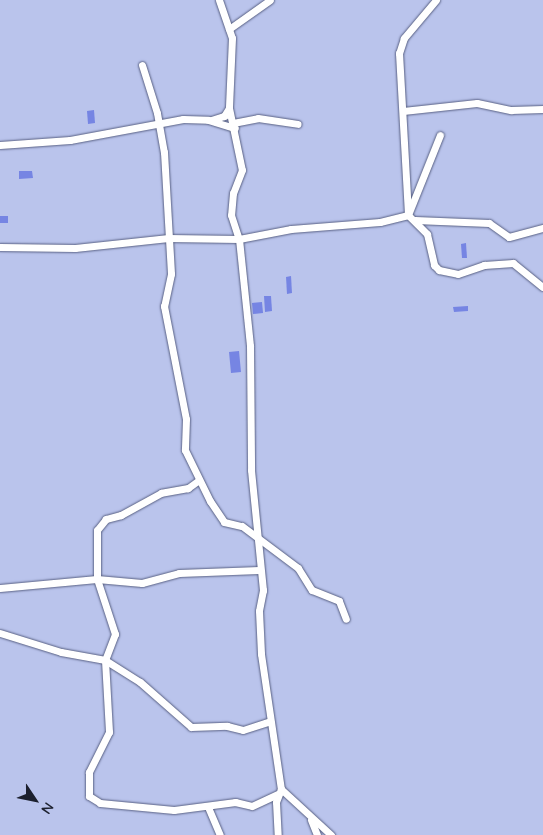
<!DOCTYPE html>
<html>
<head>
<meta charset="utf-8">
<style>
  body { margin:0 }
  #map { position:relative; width:543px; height:835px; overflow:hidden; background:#bac4ec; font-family:Quicksand,sans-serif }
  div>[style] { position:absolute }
  .building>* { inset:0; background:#7685e3 }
  .roads { filter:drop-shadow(0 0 1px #586083) drop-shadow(0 0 1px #586083) }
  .minor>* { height:7px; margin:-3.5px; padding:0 3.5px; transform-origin:3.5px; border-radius:3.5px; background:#fff }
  span { translate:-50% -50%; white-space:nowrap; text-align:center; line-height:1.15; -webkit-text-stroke:4.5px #bac4ec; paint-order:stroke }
  .north { position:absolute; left:10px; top:775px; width:50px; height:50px; -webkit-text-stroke:4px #bac4ec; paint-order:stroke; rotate:124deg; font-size:14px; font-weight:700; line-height:20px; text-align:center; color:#1c202e }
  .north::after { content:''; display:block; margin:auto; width:18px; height:22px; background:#1c202e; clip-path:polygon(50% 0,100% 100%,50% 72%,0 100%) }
</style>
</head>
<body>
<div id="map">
  <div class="building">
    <i style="clip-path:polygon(94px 110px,95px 123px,88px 124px,87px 111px)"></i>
    <i style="clip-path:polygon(19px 171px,32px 171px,33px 178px,19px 179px)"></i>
    <i style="clip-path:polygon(0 216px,8px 216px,8px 223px,0 223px)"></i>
    <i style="clip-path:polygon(466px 243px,467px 258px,462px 258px,461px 244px)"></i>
    <i style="clip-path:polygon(291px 276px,292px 293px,287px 294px,286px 277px)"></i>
    <i style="clip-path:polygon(264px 296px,271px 296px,272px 311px,265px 312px)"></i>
    <i style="clip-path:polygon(262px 302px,263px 313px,253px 314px,252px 303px)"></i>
    <i style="clip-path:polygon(468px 306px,468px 311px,454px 312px,453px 307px)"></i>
    <i style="clip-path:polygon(239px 351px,241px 372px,231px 373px,229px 352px)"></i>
  </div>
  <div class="roads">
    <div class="minor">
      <i style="left:219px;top:0;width:40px;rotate:71.1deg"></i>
      <i style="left:232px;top:38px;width:70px;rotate:92.5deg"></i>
      <i style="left:229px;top:108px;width:63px;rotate:78.2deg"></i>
      <i style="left:242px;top:170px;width:25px;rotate:111deg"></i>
      <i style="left:233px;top:193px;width:22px;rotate:95deg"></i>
      <i style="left:231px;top:215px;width:25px;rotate:72deg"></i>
      <i style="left:239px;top:239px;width:108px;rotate:84.1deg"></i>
      <i style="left:250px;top:346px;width:124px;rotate:89.5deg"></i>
      <i style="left:251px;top:470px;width:121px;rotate:84.3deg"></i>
      <i style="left:263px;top:590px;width:21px;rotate:101deg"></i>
      <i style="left:259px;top:611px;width:43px;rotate:87.3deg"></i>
      <i style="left:261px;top:654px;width:136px;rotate:81.6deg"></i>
      <i style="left:281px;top:789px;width:14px;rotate:111deg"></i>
      <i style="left:276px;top:802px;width:33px;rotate:87deg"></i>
      <i style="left:436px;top:0;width:50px;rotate:130.1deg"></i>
      <i style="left:404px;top:38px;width:16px;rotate:108deg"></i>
      <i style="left:399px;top:53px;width:162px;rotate:86.8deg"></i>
      <i style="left:408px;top:215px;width:27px;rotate:45deg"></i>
      <i style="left:427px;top:234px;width:32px;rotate:77deg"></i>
      <i style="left:434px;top:265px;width:7px;rotate:45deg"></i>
      <i style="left:439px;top:270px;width:19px;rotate:12deg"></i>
      <i style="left:458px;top:274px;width:28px;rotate:-19deg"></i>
      <i style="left:484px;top:265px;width:29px;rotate:-4deg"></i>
      <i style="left:513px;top:263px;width:38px;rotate:39deg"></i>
      <i style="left:229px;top:29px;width:50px;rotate:-35.3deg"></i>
      <i style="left:142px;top:65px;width:50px;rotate:72.6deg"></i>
      <i style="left:157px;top:113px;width:40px;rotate:80deg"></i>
      <i style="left:164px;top:152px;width:122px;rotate:86.7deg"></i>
      <i style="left:171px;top:274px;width:33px;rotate:102deg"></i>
      <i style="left:164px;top:306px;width:115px;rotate:79deg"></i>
      <i style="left:186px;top:419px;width:31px;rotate:92deg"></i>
      <i style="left:185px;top:450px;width:57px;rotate:63.9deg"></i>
      <i style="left:210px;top:501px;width:25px;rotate:56deg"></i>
      <i style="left:224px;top:522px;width:18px;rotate:13deg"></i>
      <i style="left:242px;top:526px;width:70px;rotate:36.9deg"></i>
      <i style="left:298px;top:568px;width:26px;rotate:58deg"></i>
      <i style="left:312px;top:590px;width:29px;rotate:22deg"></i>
      <i style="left:339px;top:601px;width:19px;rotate:69deg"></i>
      <i style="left:403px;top:111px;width:74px;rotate:-6.2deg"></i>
      <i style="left:477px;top:103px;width:35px;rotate:12deg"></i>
      <i style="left:511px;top:110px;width:32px;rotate:-2deg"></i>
      <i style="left:211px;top:120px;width:14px;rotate:-17deg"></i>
      <i style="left:224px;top:116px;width:9px;rotate:-58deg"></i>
      <i style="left:233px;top:123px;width:25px;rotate:-11deg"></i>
      <i style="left:258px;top:118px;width:40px;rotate:8.5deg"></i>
      <i style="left:0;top:145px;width:70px;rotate:-4.1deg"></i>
      <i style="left:70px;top:140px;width:115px;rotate:-10.5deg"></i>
      <i style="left:183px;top:119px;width:25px;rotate:2deg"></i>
      <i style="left:208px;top:120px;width:28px;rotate:17deg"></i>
      <i style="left:415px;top:220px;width:74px;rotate:2.3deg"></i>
      <i style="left:489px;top:223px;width:24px;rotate:35deg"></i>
      <i style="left:509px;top:237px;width:35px;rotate:-15deg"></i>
      <i style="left:0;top:247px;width:75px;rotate:0.8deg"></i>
      <i style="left:75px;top:248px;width:94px;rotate:-6.1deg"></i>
      <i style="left:168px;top:238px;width:71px;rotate:0.8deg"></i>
      <i style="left:239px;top:239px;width:53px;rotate:-10.9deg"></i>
      <i style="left:291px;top:229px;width:89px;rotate:-4.5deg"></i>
      <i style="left:380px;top:222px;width:29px;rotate:-14deg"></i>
      <i style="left:408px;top:215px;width:86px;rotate:-68.2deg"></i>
      <i style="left:199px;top:480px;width:14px;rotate:144deg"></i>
      <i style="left:188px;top:488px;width:27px;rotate:170deg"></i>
      <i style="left:161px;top:493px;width:46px;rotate:151.2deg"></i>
      <i style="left:121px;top:515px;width:16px;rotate:165deg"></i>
      <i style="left:106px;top:519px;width:14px;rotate:129deg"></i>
      <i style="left:97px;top:530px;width:49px;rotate:90deg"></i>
      <i style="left:97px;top:579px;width:58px;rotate:71.9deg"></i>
      <i style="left:115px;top:634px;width:28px;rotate:111deg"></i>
      <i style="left:105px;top:660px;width:72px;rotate:86.8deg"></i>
      <i style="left:109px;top:732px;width:45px;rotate:116.6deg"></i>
      <i style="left:89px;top:772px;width:24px;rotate:90deg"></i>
      <i style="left:89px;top:796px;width:13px;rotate:32deg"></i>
      <i style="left:100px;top:803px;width:74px;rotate:5.4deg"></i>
      <i style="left:174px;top:810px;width:62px;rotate:-7.5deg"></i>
      <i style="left:235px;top:802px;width:17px;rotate:13deg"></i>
      <i style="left:252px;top:806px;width:29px;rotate:-25deg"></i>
      <i style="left:0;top:588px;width:97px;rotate:-5.3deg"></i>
      <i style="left:97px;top:579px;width:45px;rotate:5.1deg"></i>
      <i style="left:142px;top:583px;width:38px;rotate:-15deg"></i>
      <i style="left:179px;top:573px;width:80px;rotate:-2.1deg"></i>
      <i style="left:0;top:633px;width:64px;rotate:17.3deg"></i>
      <i style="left:61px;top:652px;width:45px;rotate:10.3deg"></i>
      <i style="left:105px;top:660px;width:41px;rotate:32.2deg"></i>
      <i style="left:140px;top:682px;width:68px;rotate:41.4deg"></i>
      <i style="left:191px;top:727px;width:36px;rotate:-2deg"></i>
      <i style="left:227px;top:726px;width:16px;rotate:14deg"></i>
      <i style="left:243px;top:730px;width:28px;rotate:-18deg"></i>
      <i style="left:281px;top:789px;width:68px;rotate:42.6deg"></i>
      <i style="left:208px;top:807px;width:30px;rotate:67deg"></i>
      <i style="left:311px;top:820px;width:16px;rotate:68deg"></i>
    </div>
  </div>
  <div class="north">N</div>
</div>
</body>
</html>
